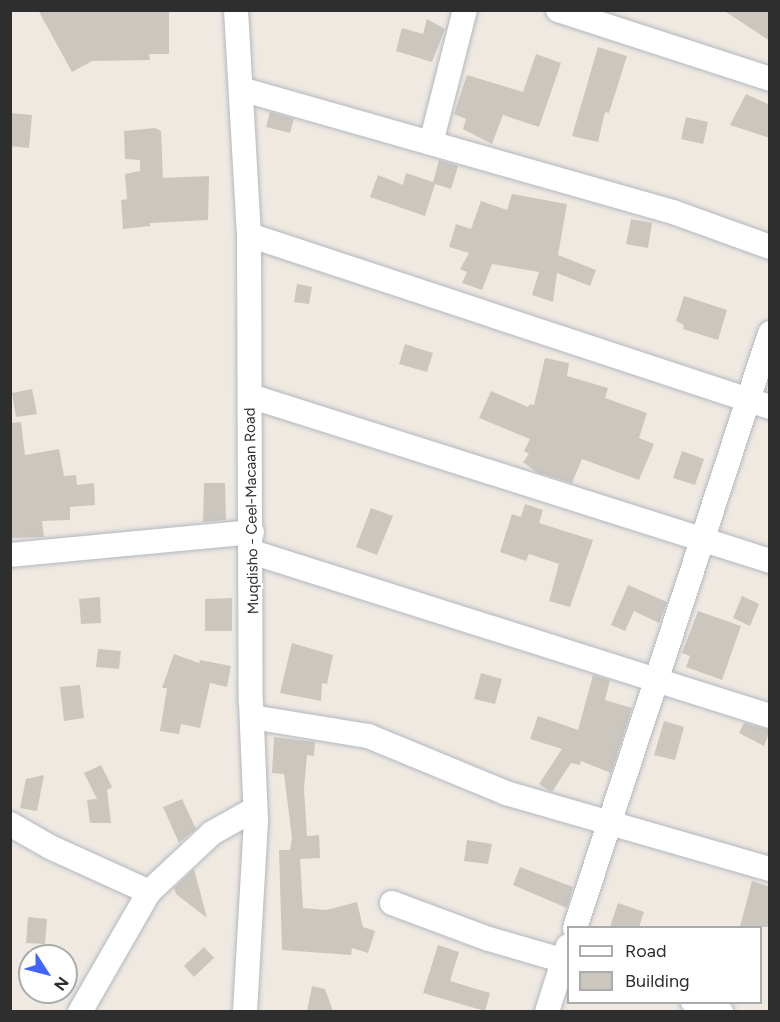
<!DOCTYPE html>
<html>
<head>
<meta charset="utf-8">
<style>
  body { margin:0 }
  #map { position:relative; width:780px; height:1022px; overflow:hidden; background:#efe9e1; font-family:Figtree,sans-serif }
  div>[style] { position:absolute }
  .building>* { inset:0; background:#cbc7bf }
  .roads { filter:drop-shadow(0 0 2px #b4b7c1) drop-shadow(0 0 2px #b4b7c1) }
  .minor>* { height:24px; margin:-12px; padding:0 12px; transform-origin:12px; border-radius:12px; background:#fff }
  span { translate:-50% -50%; white-space:nowrap; text-align:center; line-height:1.15; -webkit-text-stroke:5px #fff; paint-order:stroke }
  .street-label { font-size:15px; color:#2e2e2e }
  .frame { position:absolute; inset:0; border:12px solid #2e2e2e; pointer-events:none }
  .legend { position:absolute; left:567px; top:926px; width:195px; height:78px; box-sizing:border-box; background:#fff; border:2px solid #ababab; margin:0; padding:8px 10px; list-style:none; font-size:18px; color:#2e2e2e }
  .legend li { display:flex; align-items:center; gap:12px; height:30px }
  .legend b { width:30px; border:2px solid #ababab }
  .north { position:absolute; left:18px; top:944px; width:60px; height:60px; box-sizing:border-box; background:#fff; border:2px solid #ababab; border-radius:50%; rotate:126deg; font-size:16px; font-weight:700; line-height:24px; text-align:center; color:#2e2e2e }
  .north::after { content:''; display:block; margin:auto; width:21px; height:27px; background:#4264fb; clip-path:polygon(50% 0,100% 100%,50% 72%,0 100%) }
</style>
</head>
<body>
<div id="map">
  <div class="building">
    <i style="clip-path:polygon(38px 10px,169px 10px,169px 54px,149px 54px,150px 60px,92px 61px,72px 72px)"></i>
    <i style="clip-path:polygon(723px 10px,770px 10px,770px 41px)"></i>
    <i style="clip-path:polygon(427px 19px,445px 29px,432px 62px,396px 51px,402px 28px,423px 34px)"></i>
    <i style="clip-path:polygon(598px 47px,627px 56px,609px 113px,605px 112px,598px 142px,572px 136px)"></i>
    <i style="clip-path:polygon(536px 54px,561px 63px,539px 127px,503px 115px,492px 144px,463px 129px,466px 119px,454px 114px,467px 75px,523px 92px)"></i>
    <i style="clip-path:polygon(746px 94px,770px 105px,770px 138px,730px 125px)"></i>
    <i style="clip-path:polygon(270px 112px,294px 119px,290px 133px,266px 127px)"></i>
    <i style="clip-path:polygon(10px 113px,32px 115px,29px 148px,10px 146px)"></i>
    <i style="clip-path:polygon(686px 117px,708px 122px,703px 144px,681px 139px)"></i>
    <i style="clip-path:polygon(155px 128px,161px 131px,163px 178px,209px 176px,208px 220px,150px 223px,150px 226px,123px 229px,121px 200px,127px 199px,125px 174px,140px 171px,140px 160px,125px 159px,124px 131px)"></i>
    <i style="clip-path:polygon(439px 160px,458px 166px,451px 189px,435px 184px,425px 216px,370px 197px,378px 175px,403px 185px,406px 173px,433px 182px)"></i>
    <i style="clip-path:polygon(512px 194px,567px 204px,558px 255px,596px 270px,590px 286px,557px 273px,553px 302px,532px 295px,539px 272px,492px 264px,482px 290px,462px 283px,467px 272px,460px 269px,469px 253px,449px 247px,456px 224px,471px 229px,481px 201px,507px 210px)"></i>
    <i style="clip-path:polygon(631px 219px,652px 223px,648px 248px,626px 244px)"></i>
    <i style="clip-path:polygon(297px 284px,312px 287px,309px 304px,294px 302px)"></i>
    <i style="clip-path:polygon(684px 296px,727px 310px,718px 340px,683px 329px,684px 325px,676px 321px)"></i>
    <i style="clip-path:polygon(405px 344px,433px 353px,427px 372px,399px 364px)"></i>
    <i style="clip-path:polygon(545px 358px,569px 363px,567px 376px,608px 388px,605px 398px,647px 413px,639px 438px,654px 444px,639px 480px,582px 459px,572px 483px,536px 472px,523px 462px,529px 454px,524px 451px,530px 439px,479px 418px,491px 391px,528px 407px,530px 404px,534px 405px)"></i>
    <i style="clip-path:polygon(32px 389px,37px 414px,16px 417px,12px 393px)"></i>
    <i style="clip-path:polygon(21px 422px,25px 455px,59px 449px,64px 476px,76px 475px,77px 485px,94px 483px,95px 505px,70px 507px,70px 520px,42px 521px,44px 537px,10px 538px,10px 423px)"></i>
    <i style="clip-path:polygon(682px 451px,704px 459px,695px 485px,673px 478px)"></i>
    <i style="clip-path:polygon(204px 483px,225px 483px,226px 520px,203px 522px)"></i>
    <i style="clip-path:polygon(525px 504px,543px 510px,539px 523px,593px 540px,570px 607px,549px 601px,559px 564px,529px 554px,526px 561px,500px 552px,512px 514px,521px 517px)"></i>
    <i style="clip-path:polygon(371px 508px,393px 516px,377px 555px,356px 547px)"></i>
    <i style="clip-path:polygon(628px 585px,667px 602px,659px 623px,634px 611px,625px 631px,611px 625px)"></i>
    <i style="clip-path:polygon(742px 596px,759px 604px,750px 626px,733px 618px)"></i>
    <i style="clip-path:polygon(100px 597px,101px 623px,81px 624px,79px 599px)"></i>
    <i style="clip-path:polygon(232px 598px,232px 631px,205px 631px,205px 599px)"></i>
    <i style="clip-path:polygon(698px 611px,741px 626px,722px 680px,686px 667px,690px 656px,682px 653px)"></i>
    <i style="clip-path:polygon(292px 643px,333px 655px,327px 684px,322px 683px,321px 701px,280px 693px)"></i>
    <i style="clip-path:polygon(98px 649px,121px 651px,119px 669px,96px 667px)"></i>
    <i style="clip-path:polygon(174px 654px,199px 663px,200px 660px,231px 666px,227px 687px,210px 683px,200px 728px,181px 724px,179px 734px,160px 731px,167px 688px,162px 688px)"></i>
    <i style="clip-path:polygon(481px 673px,502px 679px,495px 704px,474px 699px)"></i>
    <i style="clip-path:polygon(593px 675px,610px 680px,605px 700px,632px 708px,611px 773px,581px 761px,580px 765px,571px 763px,552px 792px,548px 790px,539px 784px,562px 749px,530px 739px,538px 716px,578px 730px)"></i>
    <i style="clip-path:polygon(80px 685px,84px 718px,64px 721px,60px 687px)"></i>
    <i style="clip-path:polygon(664px 721px,684px 727px,675px 760px,654px 755px)"></i>
    <i style="clip-path:polygon(744px 723px,770px 730px,764px 746px,739px 733px)"></i>
    <i style="clip-path:polygon(274px 737px,315px 742px,314px 756px,307px 755px,304px 789px,307px 836px,319px 835px,320px 858px,300px 859px,303px 908px,326px 910px,357px 902px,363px 927px,375px 931px,368px 953px,352px 948px,351px 955px,282px 950px,279px 850px,290px 850px,292px 838px,284px 774px,272px 773px)"></i>
    <i style="clip-path:polygon(101px 765px,112px 787px,107px 790px,111px 823px,90px 823px,87px 800px,97px 799px,84px 773px)"></i>
    <i style="clip-path:polygon(44px 775px,37px 811px,20px 808px,26px 779px)"></i>
    <i style="clip-path:polygon(182px 799px,196px 829px,179px 843px,163px 807px)"></i>
    <i style="clip-path:polygon(467px 840px,492px 844px,488px 864px,464px 861px)"></i>
    <i style="clip-path:polygon(520px 867px,573px 887px,567px 908px,513px 885px)"></i>
    <i style="clip-path:polygon(194px 869px,207px 918px,176px 894px,174px 888px)"></i>
    <i style="clip-path:polygon(752px 881px,770px 887px,770px 927px,740px 927px)"></i>
    <i style="clip-path:polygon(618px 903px,644px 912px,639px 927px,610px 927px)"></i>
    <i style="clip-path:polygon(28px 917px,47px 919px,45px 944px,26px 943px)"></i>
    <i style="clip-path:polygon(438px 945px,459px 952px,450px 981px,490px 993px,485px 1011px,423px 993px)"></i>
    <i style="clip-path:polygon(204px 947px,214px 958px,194px 977px,184px 966px)"></i>
    <i style="clip-path:polygon(312px 986px,325px 989px,333px 1011px,307px 1011px)"></i>
  </div>
  <div class="roads">
    <div class="minor">
      <i style="left:236px;top:10px;width:225px;rotate:86.7deg"></i>
      <i style="left:249px;top:235px;width:467px;rotate:89.8deg"></i>
      <i style="left:251px;top:702px;width:119px;rotate:87.6deg"></i>
      <i style="left:256px;top:821px;width:191px;rotate:93.3deg"></i>
      <i style="left:558px;top:10px;width:223px;rotate:18deg"></i>
      <i style="left:241px;top:89px;width:449px;rotate:15.9deg"></i>
      <i style="left:673px;top:212px;width:103px;rotate:19.8deg"></i>
      <i style="left:431px;top:143px;width:137px;rotate:-75.7deg"></i>
      <i style="left:249px;top:235px;width:549px;rotate:18.27deg"></i>
      <i style="left:250px;top:396px;width:546px;rotate:17.6deg"></i>
      <i style="left:252px;top:552px;width:543px;rotate:17.57deg"></i>
      <i style="left:10px;top:555px;width:243px;rotate:-5.4deg"></i>
      <i style="left:252px;top:717px;width:118px;rotate:9.3deg"></i>
      <i style="left:368px;top:736px;width:149px;rotate:22.4deg"></i>
      <i style="left:506px;top:793px;width:275px;rotate:16.1deg"></i>
      <i style="left:10px;top:824px;width:46px;rotate:29.9deg"></i>
      <i style="left:50px;top:847px;width:109px;rotate:24.4deg"></i>
      <i style="left:392px;top:903px;width:103px;rotate:20.4deg"></i>
      <i style="left:489px;top:939px;width:82px;rotate:16.2deg"></i>
      <i style="left:575px;top:928px;width:626px;rotate:-71.85deg"></i>
      <i style="left:693px;top:1002px;width:30px;rotate:20deg"></i>
      <i style="left:80px;top:1012px;width:138px;rotate:-60.1deg"></i>
      <i style="left:149px;top:892px;width:86px;rotate:-43.1deg"></i>
      <i style="left:212px;top:833px;width:49px;rotate:-29.2deg"></i>
      <i style="left:547px;top:1012px;width:69px;rotate:-72.3deg"></i>
    </div>
  </div>
  <div class="street-label">
    <span style="left:252px;top:511px;rotate:-91deg">Muqdisho - Ceel-Macaan Road</span>
  </div>
  <div class="frame"></div>
  <ul class="legend">
  <li><b style="height:8px;background:#fff"></b>Road</li>
  <li><b style="height:16px;background:#cbc7bf"></b>Building</li>
  </ul>
  <div class="north">N</div>
</div>
</body>
</html>
